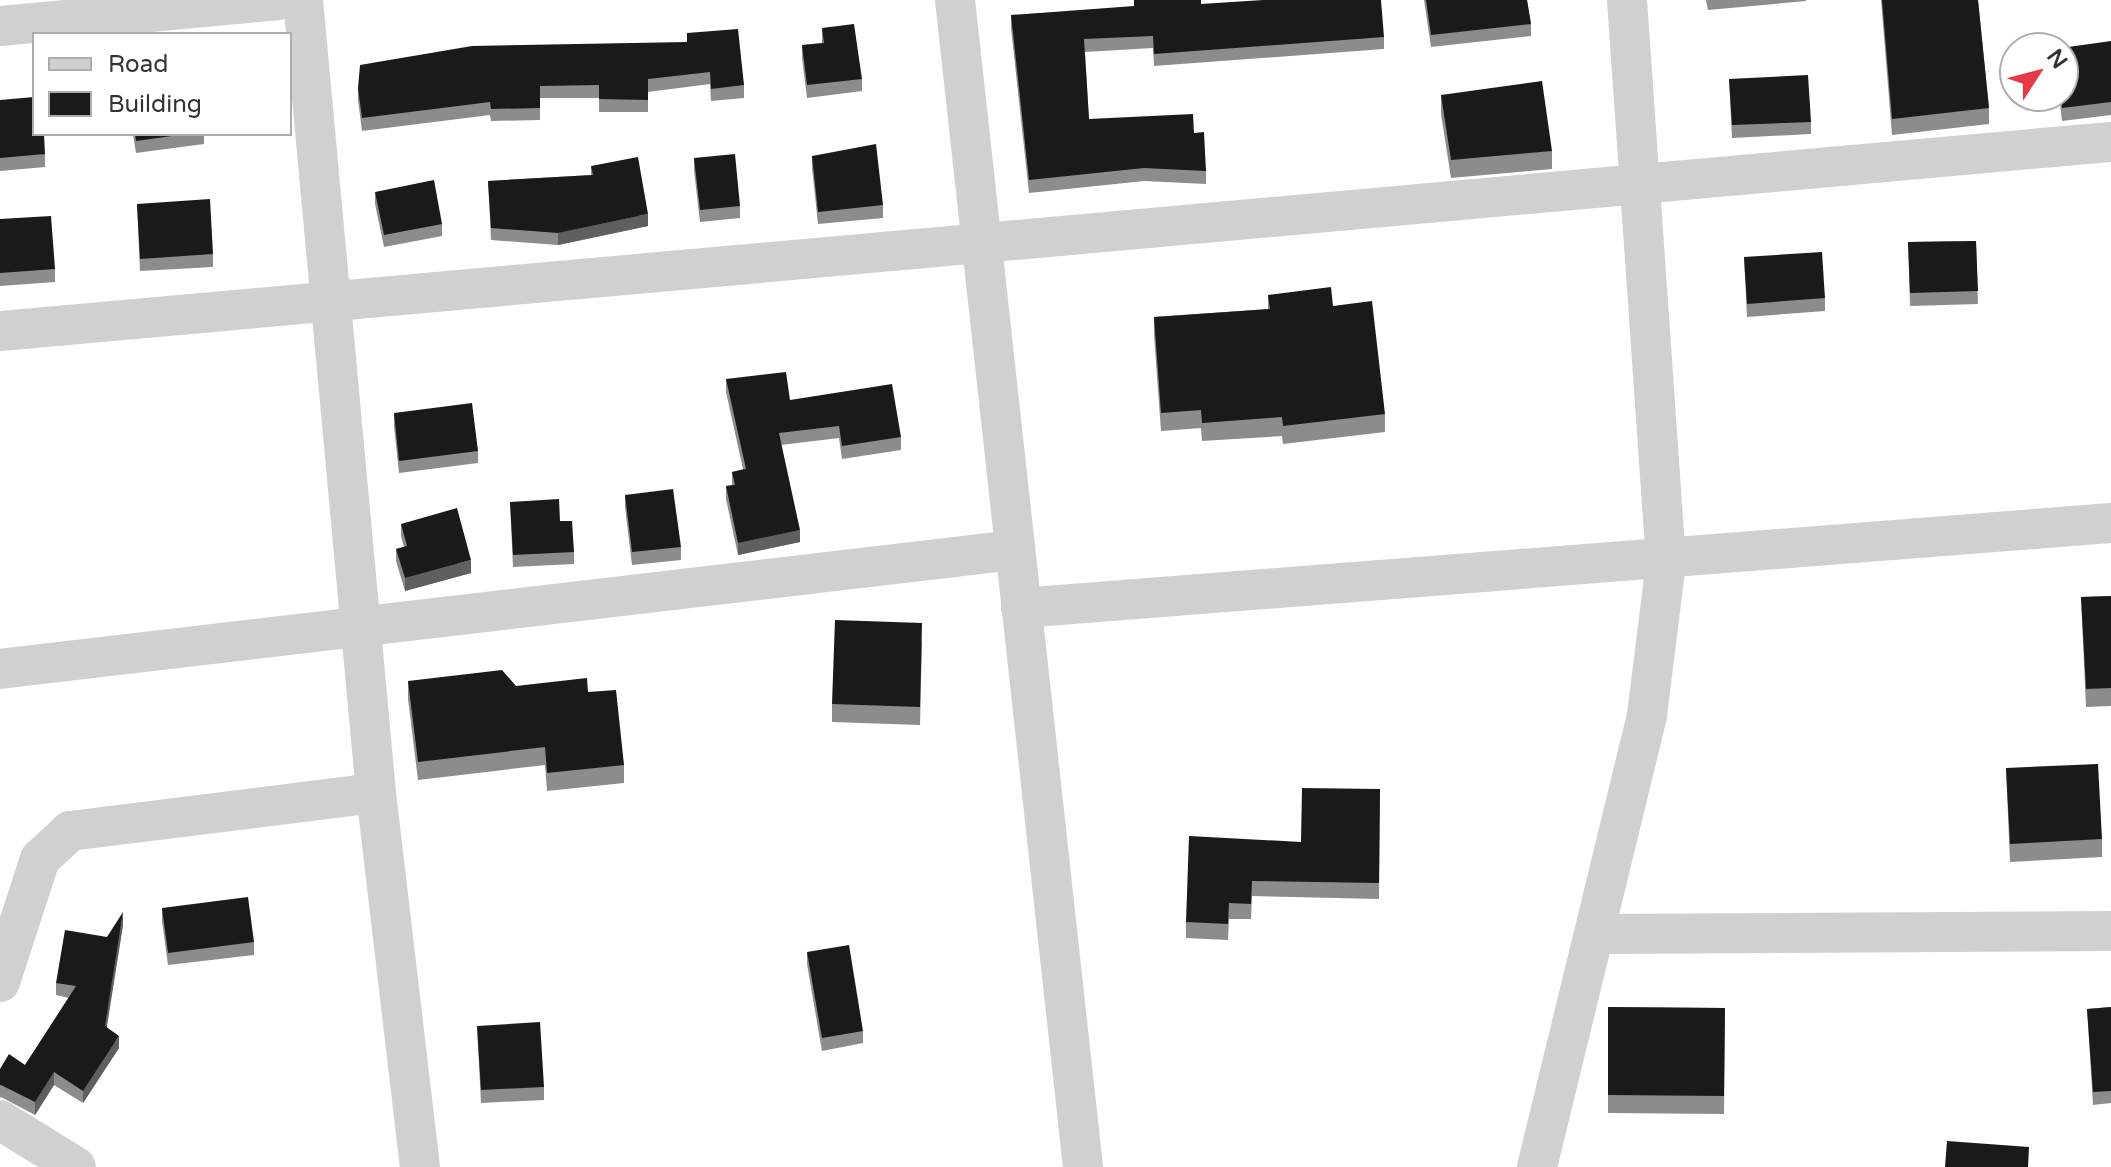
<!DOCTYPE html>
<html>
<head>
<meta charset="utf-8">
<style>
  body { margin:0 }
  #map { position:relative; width:2111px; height:1167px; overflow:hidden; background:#fff; font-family:"Varela Round",sans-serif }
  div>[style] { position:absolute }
  .street>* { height:40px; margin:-20px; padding:0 20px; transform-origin:20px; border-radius:20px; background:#d0d0d0 }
  .wall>* { inset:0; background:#8c8c8c }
  .shaded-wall>* { inset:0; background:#5f5f5f }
  .building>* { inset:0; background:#1a1a1a }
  span { translate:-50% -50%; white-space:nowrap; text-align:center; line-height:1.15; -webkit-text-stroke:8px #fff; paint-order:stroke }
  .legend { position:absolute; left:32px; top:32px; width:260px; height:104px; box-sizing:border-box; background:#fff; border:2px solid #adadad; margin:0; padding:10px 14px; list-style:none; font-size:24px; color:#333 }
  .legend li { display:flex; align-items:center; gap:16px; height:40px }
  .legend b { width:40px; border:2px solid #adadad }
  .north { position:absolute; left:1999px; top:32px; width:80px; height:80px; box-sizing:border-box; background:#fff; border:2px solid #adadad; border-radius:50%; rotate:54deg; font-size:22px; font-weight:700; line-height:32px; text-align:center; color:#333 }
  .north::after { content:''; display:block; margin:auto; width:28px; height:36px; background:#e63946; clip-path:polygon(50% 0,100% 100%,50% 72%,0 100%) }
</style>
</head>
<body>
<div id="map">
  <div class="street">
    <i style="left:303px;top:0;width:796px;rotate:84.74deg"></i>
    <i style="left:376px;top:793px;width:377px;rotate:83.3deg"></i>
    <i style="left:955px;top:0;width:1174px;rotate:83.74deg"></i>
    <i style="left:0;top:26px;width:280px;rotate:-5.3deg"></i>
    <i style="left:0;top:331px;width:2119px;rotate:-5.12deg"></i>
    <i style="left:1021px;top:608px;width:1093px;rotate:-4.46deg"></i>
    <i style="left:0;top:669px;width:1022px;rotate:-6.69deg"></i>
    <i style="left:1599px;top:934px;width:512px;rotate:-0.34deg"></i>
    <i style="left:0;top:982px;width:129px;rotate:-72deg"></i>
    <i style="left:40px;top:859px;width:41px;rotate:-43deg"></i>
    <i style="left:70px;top:831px;width:308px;rotate:-7.1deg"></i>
    <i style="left:0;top:1120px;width:89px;rotate:31.7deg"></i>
    <i style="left:1537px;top:1167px;width:465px;rotate:-76.3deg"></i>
    <i style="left:1647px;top:715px;width:154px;rotate:-82.9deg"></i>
    <i style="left:1666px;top:562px;width:563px;rotate:-93.97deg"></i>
  </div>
  <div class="wall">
    <i style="clip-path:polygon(1424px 0,1527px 0,1531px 24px,1531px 36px,1431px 47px)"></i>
    <i style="clip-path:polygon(1706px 0,1806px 0,1806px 1px,1708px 10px)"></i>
    <i style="clip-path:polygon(1881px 0,1978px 0,1989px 108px,1989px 124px,1892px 135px)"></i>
    <i style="clip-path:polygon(1201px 4px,1384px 37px,1384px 49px,1154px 66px,1153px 48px,1085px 52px,1089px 119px,1194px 133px,1206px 171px,1206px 184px,1144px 181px,1029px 193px,1011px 28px,1011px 15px)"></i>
    <i style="clip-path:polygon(822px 28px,862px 79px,862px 91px,807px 98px,802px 58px,802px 45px,822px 43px)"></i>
    <i style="clip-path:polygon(687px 33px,744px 85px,744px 98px,711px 101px,710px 84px,648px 92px,648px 112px,599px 112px,599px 98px,540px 98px,540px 120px,491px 121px,490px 115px,362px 131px,358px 100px,358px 88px,687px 42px)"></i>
    <i style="clip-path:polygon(2111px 41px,2111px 115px,2062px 121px,2059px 96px,2063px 96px)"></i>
    <i style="clip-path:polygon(1729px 79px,1811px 122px,1811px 134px,1732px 138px)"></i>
    <i style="clip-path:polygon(1441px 95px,1552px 151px,1552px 169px,1451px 178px,1441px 114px)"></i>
    <i style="clip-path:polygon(0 100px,45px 154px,45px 167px,0 171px)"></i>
    <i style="clip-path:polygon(133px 134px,204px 134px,204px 144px,136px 153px)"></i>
    <i style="clip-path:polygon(812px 156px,883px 205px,883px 218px,818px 224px,812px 168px)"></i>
    <i style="clip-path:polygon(694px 158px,740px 206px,740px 218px,700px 222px,694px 170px)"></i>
    <i style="clip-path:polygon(591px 166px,648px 226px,558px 245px,491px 240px,488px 181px,591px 175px)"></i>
    <i style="clip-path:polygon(375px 192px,442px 224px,442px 236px,384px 247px,375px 204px)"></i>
    <i style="clip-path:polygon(137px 204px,213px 254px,213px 267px,140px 271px)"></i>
    <i style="clip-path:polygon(0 219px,55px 269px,55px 282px,0 286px)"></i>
    <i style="clip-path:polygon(1976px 241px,1978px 304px,1910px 306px,1908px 242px)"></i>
    <i style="clip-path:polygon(1744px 257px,1825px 298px,1825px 311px,1747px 317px)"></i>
    <i style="clip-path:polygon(1268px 295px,1333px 306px,1385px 414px,1385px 432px,1283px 444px,1282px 436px,1202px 441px,1201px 428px,1161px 431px,1154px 335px,1154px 317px,1268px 309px)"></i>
    <i style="clip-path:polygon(726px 379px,901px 437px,901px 450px,842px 459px,839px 438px,781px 445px,800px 542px,738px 555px,726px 499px,726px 486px,732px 485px,732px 472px,743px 469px,726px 392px)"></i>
    <i style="clip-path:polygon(394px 413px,478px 451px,478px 463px,399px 473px,394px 426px)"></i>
    <i style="clip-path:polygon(625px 495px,681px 547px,681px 560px,632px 565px,625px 507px)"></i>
    <i style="clip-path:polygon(510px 502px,560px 521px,574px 552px,574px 564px,513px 567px)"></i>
    <i style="clip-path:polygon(401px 524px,471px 573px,405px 591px,396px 561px,396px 549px,404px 547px,401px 536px)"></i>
    <i style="clip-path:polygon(2111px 596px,2111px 706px,2086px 707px,2081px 597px)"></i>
    <i style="clip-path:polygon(922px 641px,920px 725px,832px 722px,832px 704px)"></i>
    <i style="clip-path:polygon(408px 681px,516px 686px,588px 692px,624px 765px,624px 783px,547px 791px,545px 765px,418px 780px,408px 699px)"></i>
    <i style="clip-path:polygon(2006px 768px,2102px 839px,2102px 857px,2010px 862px)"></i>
    <i style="clip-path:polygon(1380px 789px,1379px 899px,1252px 896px,1251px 919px,1229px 919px,1228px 940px,1186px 938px,1186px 922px,1301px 842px)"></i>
    <i style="clip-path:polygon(162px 908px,254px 942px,254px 955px,168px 965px,162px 921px)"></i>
    <i style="clip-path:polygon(123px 925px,106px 1027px,119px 1048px,83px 1103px,54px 1085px,35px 1115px,1px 1097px,0 1098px,0 1069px,25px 1065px,69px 998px,56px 995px,56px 983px,107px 937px)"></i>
    <i style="clip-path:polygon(807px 952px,863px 1031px,863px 1043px,822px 1051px,807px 964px)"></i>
    <i style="clip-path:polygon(1608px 1007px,1725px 1008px,1724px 1114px,1608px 1113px)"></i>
    <i style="clip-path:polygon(2111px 1007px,2111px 1103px,2093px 1105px,2087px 1009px)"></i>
    <i style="clip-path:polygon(477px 1026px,544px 1087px,544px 1100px,481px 1103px)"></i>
  </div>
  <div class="shaded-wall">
    <i style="clip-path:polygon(648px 214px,648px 226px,558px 245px,558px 233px)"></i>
    <i style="clip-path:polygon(800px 530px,800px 542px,738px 555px,738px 543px)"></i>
    <i style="clip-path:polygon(471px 560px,471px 573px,405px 591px,405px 578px)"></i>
    <i style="clip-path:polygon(123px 912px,123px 925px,105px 1039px,105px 1026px)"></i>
    <i style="clip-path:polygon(119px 1036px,119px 1048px,83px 1103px,83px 1091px)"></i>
    <i style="clip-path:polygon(54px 1072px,54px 1085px,35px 1115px,35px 1102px)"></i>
  </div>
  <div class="building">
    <i style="clip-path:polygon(1134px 0,1201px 0,1201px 4px,1263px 0,1381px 0,1384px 37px,1154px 54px,1153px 36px,1084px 39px,1089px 119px,1193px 114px,1194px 133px,1204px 132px,1206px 171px,1144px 168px,1029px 180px,1011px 15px,1134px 6px)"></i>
    <i style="clip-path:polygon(1426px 0,1527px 0,1531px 24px,1431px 35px)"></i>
    <i style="clip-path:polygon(1882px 0,1978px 0,1989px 108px,1892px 119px)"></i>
    <i style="clip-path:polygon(854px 24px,862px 79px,807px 85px,802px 45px,824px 43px,822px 28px)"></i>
    <i style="clip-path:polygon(738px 29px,744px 85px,711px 89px,710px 72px,648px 79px,648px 100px,599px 99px,599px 85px,540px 86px,540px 108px,491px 109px,490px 102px,362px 118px,358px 88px,360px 65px,472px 46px,687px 42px,687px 33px)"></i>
    <i style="clip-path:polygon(2111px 41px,2111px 102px,2062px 108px,2061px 96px,2063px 96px,2063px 48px,2061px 48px)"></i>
    <i style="clip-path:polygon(1808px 75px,1811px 122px,1732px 125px,1729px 79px)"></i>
    <i style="clip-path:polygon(1542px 81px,1552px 151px,1451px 160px,1441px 95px)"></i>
    <i style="clip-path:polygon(34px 97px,34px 134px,44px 134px,45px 154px,0 158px,0 100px)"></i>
    <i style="clip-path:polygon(135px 134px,186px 134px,136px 141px)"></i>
    <i style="clip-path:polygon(876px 144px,883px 205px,818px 212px,812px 156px)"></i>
    <i style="clip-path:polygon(735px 154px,740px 206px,700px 210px,694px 158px)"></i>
    <i style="clip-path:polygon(638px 157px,648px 214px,558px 233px,491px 228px,488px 181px,593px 175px,591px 166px)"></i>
    <i style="clip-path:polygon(434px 180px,442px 224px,384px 235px,375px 192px)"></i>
    <i style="clip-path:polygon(210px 199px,213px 254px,140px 259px,137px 204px)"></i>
    <i style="clip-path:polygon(51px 216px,55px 269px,0 273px,0 219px)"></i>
    <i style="clip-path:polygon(1976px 241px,1978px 291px,1910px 293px,1908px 242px)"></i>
    <i style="clip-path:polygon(1822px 252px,1825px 298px,1747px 304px,1744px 257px)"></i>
    <i style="clip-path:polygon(1331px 287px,1333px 306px,1372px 301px,1385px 414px,1283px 426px,1282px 417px,1202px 423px,1201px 410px,1161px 413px,1154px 317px,1270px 309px,1268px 295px)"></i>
    <i style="clip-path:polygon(786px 372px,790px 400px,892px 384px,901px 437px,842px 446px,839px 426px,779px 433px,800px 530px,738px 543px,726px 486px,735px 485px,732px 472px,746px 469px,726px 379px)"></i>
    <i style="clip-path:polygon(472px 403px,478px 451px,399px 461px,394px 413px)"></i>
    <i style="clip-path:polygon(673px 489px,681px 547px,632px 552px,625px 495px)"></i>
    <i style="clip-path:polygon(559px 499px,560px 521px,572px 521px,574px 552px,513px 555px,510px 502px)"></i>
    <i style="clip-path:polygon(457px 508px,471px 560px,405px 578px,396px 549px,407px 546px,401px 524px)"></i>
    <i style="clip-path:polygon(2111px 596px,2111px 688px,2086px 689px,2081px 597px)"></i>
    <i style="clip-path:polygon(835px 620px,922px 623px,920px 707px,832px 704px)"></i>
    <i style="clip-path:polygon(502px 670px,516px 686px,587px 678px,588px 692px,616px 690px,624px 765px,547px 773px,545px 747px,418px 762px,408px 681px)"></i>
    <i style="clip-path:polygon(2098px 764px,2102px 839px,2010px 844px,2006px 768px)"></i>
    <i style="clip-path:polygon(1302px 788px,1380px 789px,1379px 883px,1252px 881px,1251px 904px,1229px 903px,1228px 924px,1186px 922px,1189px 836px,1301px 842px)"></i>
    <i style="clip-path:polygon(248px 897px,254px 942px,168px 953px,162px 908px)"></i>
    <i style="clip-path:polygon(123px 912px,105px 1026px,119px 1036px,83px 1091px,54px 1072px,35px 1102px,1px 1085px,0 1085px,0 1069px,9px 1054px,25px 1065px,76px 986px,56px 983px,65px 930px,107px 937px)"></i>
    <i style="clip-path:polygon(849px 945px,863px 1031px,822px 1038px,807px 952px)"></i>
    <i style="clip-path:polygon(1608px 1007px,1725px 1008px,1724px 1096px,1608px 1095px)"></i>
    <i style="clip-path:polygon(2111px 1007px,2111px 1091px,2093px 1092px,2087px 1009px)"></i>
    <i style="clip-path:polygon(540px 1022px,544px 1087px,481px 1090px,477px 1026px)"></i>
    <i style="clip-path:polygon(1947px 1141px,2029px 1147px,2028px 1167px,1945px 1167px)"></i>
  </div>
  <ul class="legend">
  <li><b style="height:10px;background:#d0d0d0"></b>Road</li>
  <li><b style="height:22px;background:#1a1a1a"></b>Building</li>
  </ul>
  <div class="north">N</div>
</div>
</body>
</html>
